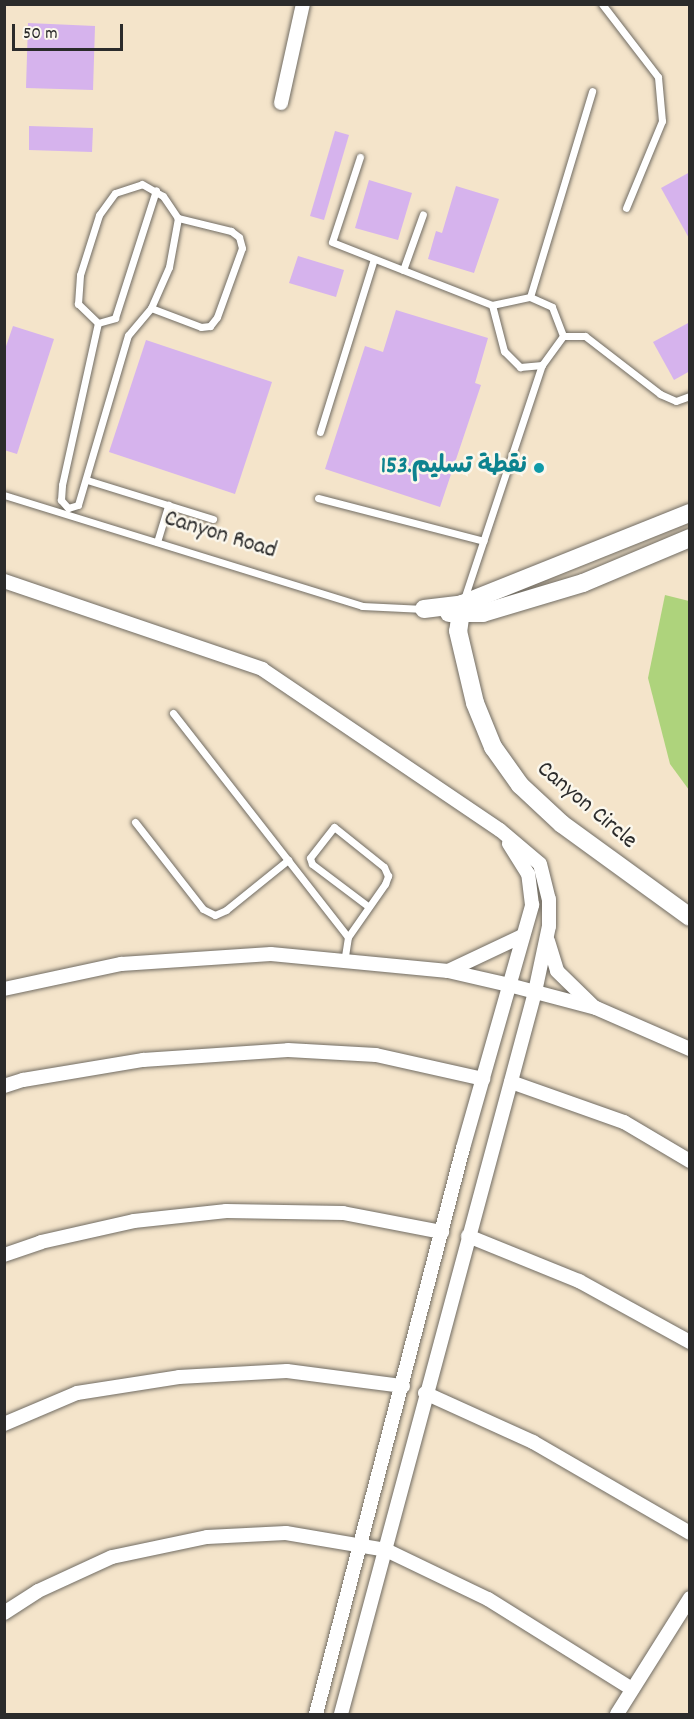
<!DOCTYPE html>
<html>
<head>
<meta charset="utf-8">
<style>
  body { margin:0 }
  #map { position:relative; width:694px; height:1719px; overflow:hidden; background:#f4e4ca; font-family:Dekko,"Playpen Sans Arabic",sans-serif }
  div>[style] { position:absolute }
  .green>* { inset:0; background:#aed37c }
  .building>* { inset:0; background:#d6b3ed }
  .roads { filter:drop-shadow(0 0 2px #716c63) drop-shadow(0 0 2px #716c63) }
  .lane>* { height:7px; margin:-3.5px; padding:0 3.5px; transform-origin:3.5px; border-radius:3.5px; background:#fff }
  .street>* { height:14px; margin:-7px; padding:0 7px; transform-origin:7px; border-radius:7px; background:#fff }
  .secondary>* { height:18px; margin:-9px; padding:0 9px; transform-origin:9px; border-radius:9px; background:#fff }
  .dots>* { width:16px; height:16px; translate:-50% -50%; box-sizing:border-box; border:3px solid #fbf7ec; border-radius:50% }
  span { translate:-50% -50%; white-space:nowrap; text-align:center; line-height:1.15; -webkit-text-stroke:5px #fbf7ec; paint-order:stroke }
  .culture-label { font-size:24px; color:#0d838f; font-weight:700 }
  .right { translate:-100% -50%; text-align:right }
  .street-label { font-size:24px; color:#2b2b2b }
  .frame { position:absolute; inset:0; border:6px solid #2b2b2b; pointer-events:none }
  .scale { position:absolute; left:12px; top:24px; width:111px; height:27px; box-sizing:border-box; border:3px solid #2b2b2b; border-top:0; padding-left:8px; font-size:18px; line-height:21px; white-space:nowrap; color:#2b2b2b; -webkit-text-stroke:4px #fbf7ec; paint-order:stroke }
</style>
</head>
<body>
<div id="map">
  <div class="green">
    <i style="clip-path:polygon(665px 595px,689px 601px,689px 790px,670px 764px,648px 678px)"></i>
  </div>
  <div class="building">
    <i style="clip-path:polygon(28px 23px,95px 26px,93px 90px,26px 88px)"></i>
    <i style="clip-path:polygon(29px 126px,93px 128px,92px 152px,29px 150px)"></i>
    <i style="clip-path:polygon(335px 131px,349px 135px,324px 220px,310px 216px)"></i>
    <i style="clip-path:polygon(690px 172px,690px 240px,661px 188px)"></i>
    <i style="clip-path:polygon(369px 180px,412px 193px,398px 240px,355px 228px)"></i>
    <i style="clip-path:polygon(456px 186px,499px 199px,474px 273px,428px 259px,436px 231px,442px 233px)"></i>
    <i style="clip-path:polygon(298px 256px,344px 270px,336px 297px,289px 283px)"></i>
    <i style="clip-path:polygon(396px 310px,488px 338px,475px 383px,481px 385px,440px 507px,325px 469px,365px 346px,383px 352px)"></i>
    <i style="clip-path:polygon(690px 322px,690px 371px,674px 380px,653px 342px)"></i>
    <i style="clip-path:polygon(13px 326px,54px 339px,17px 454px,4px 450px,4px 352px)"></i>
    <i style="clip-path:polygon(146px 340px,272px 382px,235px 494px,109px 452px)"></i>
  </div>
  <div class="roads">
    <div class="lane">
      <i style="left:602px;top:4px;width:92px;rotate:52.5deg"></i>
      <i style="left:658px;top:77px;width:44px;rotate:84.8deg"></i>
      <i style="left:662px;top:121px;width:94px;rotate:112.5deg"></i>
      <i style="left:360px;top:157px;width:89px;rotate:108.2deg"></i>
      <i style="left:332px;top:242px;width:172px;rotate:21.5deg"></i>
      <i style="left:492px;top:305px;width:48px;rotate:75.4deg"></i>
      <i style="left:504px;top:351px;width:23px;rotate:45deg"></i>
      <i style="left:520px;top:367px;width:22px;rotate:-5deg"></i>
      <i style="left:142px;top:184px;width:24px;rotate:30deg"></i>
      <i style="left:163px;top:196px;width:27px;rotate:56deg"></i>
      <i style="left:178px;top:218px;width:50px;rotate:100.4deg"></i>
      <i style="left:169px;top:267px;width:45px;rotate:113.7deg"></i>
      <i style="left:151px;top:308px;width:35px;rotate:130deg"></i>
      <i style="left:128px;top:335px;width:177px;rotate:106.4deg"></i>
      <i style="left:78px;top:505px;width:10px;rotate:163deg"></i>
      <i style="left:68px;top:508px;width:11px;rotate:-131deg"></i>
      <i style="left:61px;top:500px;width:15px;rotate:-86deg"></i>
      <i style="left:62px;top:485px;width:166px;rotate:-77.5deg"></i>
      <i style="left:98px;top:323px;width:28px;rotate:-136deg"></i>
      <i style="left:78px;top:304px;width:29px;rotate:-86deg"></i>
      <i style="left:80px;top:275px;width:63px;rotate:-72.4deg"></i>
      <i style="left:99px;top:215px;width:27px;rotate:-54deg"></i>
      <i style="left:115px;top:193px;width:28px;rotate:-18deg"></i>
      <i style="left:403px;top:270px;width:59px;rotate:-70.3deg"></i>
      <i style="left:530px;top:297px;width:215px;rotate:-73.2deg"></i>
      <i style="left:492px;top:305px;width:39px;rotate:-12deg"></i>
      <i style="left:530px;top:297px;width:24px;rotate:24deg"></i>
      <i style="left:552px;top:307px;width:31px;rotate:69deg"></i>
      <i style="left:151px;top:308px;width:53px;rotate:20.8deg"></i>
      <i style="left:201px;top:327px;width:9px;rotate:-6deg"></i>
      <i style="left:210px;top:326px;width:11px;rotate:-52deg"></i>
      <i style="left:217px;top:317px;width:73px;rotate:-70.1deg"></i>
      <i style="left:242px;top:248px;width:11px;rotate:-105deg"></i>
      <i style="left:239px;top:237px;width:10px;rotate:-143deg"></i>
      <i style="left:231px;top:231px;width:55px;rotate:-166.2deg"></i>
      <i style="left:98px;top:323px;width:18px;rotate:-16deg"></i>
      <i style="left:115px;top:318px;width:134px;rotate:-72.2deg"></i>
      <i style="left:563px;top:336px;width:22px"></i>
      <i style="left:585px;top:336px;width:95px;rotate:37.7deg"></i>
      <i style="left:660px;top:394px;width:17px;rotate:24deg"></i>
      <i style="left:676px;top:401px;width:15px;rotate:-20deg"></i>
      <i style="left:320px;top:432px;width:181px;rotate:-72.7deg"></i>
      <i style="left:87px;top:480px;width:132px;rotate:17.2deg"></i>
      <i style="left:4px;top:495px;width:375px;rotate:17.2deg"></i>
      <i style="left:362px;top:606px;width:62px;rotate:2.8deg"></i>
      <i style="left:318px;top:498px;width:171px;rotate:14.5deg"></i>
      <i style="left:157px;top:542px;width:39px;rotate:-73deg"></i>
      <i style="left:464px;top:599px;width:247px;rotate:-71.6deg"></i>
      <i style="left:542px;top:365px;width:36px;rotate:-54deg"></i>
      <i style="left:173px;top:713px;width:284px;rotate:52deg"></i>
      <i style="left:348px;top:937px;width:25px;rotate:99deg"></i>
      <i style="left:135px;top:822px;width:110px;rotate:52deg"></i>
      <i style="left:203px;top:909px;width:13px;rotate:27deg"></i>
      <i style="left:215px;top:915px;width:12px;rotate:-24deg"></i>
      <i style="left:226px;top:910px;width:80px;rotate:-38.9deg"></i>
      <i style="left:348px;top:937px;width:65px;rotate:-55.1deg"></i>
      <i style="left:385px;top:884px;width:9px;rotate:-69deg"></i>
      <i style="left:388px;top:876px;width:10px;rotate:-114deg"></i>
      <i style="left:384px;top:867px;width:64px;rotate:-141.3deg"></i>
      <i style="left:334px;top:827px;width:39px;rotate:128deg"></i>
      <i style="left:310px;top:858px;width:6px;rotate:72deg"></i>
      <i style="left:312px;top:864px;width:71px;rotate:37deg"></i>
    </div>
    <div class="street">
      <i style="left:281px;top:103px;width:101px;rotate:-77.5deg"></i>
      <i style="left:4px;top:581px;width:273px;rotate:18.8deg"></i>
      <i style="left:262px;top:669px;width:287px;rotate:34.1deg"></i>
      <i style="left:500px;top:830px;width:52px;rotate:40.4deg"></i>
      <i style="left:540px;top:864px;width:36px;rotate:76deg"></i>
      <i style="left:549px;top:899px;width:27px;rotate:90deg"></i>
      <i style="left:549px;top:926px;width:67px;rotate:102deg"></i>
      <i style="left:535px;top:992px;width:748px;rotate:105.04deg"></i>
      <i style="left:548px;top:941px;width:31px;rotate:73deg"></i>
      <i style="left:557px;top:971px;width:52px;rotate:44.2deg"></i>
      <i style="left:448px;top:971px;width:82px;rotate:-25.3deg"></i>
      <i style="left:4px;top:989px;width:120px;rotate:-12.1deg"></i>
      <i style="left:121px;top:964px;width:150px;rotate:-3.8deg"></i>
      <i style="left:271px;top:954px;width:178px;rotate:5.5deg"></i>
      <i style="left:448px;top:971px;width:63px;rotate:12.9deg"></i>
      <i style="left:509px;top:985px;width:90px;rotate:14.8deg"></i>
      <i style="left:596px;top:1008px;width:103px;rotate:23.6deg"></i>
      <i style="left:511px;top:1082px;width:120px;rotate:19.5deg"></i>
      <i style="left:624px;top:1122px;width:77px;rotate:30.6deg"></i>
      <i style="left:4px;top:1086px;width:20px;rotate:-18deg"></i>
      <i style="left:23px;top:1080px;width:122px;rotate:-9.5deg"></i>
      <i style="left:143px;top:1060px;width:145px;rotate:-3.9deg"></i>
      <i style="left:288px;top:1050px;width:88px;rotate:3.3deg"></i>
      <i style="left:376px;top:1055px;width:110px;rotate:12.6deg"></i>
      <i style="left:468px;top:1236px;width:120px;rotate:22.1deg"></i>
      <i style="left:579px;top:1281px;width:127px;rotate:28.8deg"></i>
      <i style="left:4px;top:1255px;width:39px;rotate:-19deg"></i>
      <i style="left:41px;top:1242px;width:95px;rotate:-12.7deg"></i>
      <i style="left:134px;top:1221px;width:93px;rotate:-6.2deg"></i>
      <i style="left:226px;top:1211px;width:117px;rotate:1deg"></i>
      <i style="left:343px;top:1213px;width:101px;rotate:10.9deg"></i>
      <i style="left:425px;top:1393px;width:119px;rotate:24.4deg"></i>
      <i style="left:533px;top:1442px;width:181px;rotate:30.1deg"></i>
      <i style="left:4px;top:1424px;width:79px;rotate:-23deg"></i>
      <i style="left:77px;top:1393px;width:103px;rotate:-8.9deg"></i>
      <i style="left:179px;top:1377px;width:108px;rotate:-3.2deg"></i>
      <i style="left:287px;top:1371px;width:117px;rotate:7.4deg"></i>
      <i style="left:4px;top:1613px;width:40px;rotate:-32.9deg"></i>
      <i style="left:38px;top:1591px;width:81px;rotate:-24.7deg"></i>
      <i style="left:112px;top:1557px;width:97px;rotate:-11.9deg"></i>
      <i style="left:207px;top:1537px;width:79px;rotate:-2.9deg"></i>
      <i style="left:286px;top:1533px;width:101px;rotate:9.6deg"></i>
      <i style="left:386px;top:1550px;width:113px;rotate:25.7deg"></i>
      <i style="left:488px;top:1599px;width:170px;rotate:32deg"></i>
      <i style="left:316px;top:1714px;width:585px;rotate:-75.44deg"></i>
      <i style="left:463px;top:1148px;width:253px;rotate:-74.1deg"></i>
      <i style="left:532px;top:905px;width:31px;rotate:-97deg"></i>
      <i style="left:528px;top:874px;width:36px;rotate:-122deg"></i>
      <i style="left:617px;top:1714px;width:137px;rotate:-57.8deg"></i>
    </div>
    <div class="secondary">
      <i style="left:462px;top:604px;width:27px;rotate:98deg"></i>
      <i style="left:458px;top:631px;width:74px;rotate:76.7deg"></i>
      <i style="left:475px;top:703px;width:48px;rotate:67.8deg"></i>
      <i style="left:493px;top:747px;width:47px;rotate:54.6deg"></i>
      <i style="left:520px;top:785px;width:57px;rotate:42.9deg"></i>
      <i style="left:562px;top:824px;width:158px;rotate:36deg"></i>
      <i style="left:424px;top:609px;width:38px;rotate:-7deg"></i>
      <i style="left:462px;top:604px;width:245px;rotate:-21.8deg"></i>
      <i style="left:449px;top:613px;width:34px"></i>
      <i style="left:483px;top:613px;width:104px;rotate:-16.7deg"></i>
      <i style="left:583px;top:583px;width:116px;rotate:-22.8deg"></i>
    </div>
  </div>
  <div class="dots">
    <i style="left:539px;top:468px;background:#0f9aa8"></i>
  </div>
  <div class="culture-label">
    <span class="right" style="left:527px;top:468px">نقطة تسليم.153</span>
  </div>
  <div class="street-label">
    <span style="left:220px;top:536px;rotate:17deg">Canyon Road</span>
    <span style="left:586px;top:806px;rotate:40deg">Canyon Circle</span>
  </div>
  <div class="frame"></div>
  <div class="scale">50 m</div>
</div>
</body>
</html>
